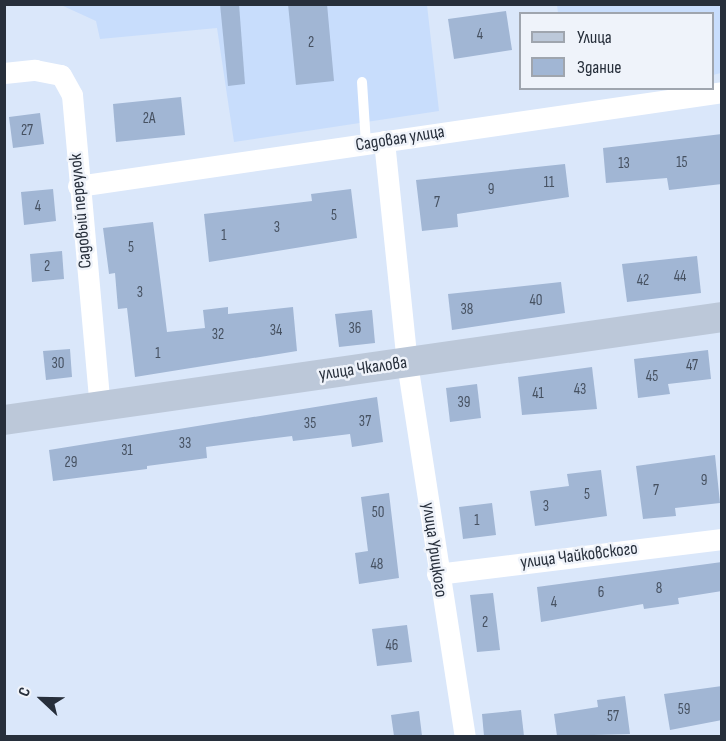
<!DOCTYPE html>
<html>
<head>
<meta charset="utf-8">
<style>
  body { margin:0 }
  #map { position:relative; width:726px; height:741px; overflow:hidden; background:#dae7fa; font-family:"Sofia Sans Condensed",sans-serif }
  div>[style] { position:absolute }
  .built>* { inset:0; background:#c8ddfc }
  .building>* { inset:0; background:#a1b6d4 }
  .lane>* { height:10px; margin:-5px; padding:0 5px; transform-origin:5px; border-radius:5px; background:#fff }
  .street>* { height:21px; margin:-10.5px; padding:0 10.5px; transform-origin:10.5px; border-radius:10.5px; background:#fff }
  .secondary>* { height:30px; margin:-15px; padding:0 15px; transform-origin:15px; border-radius:15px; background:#bcc8d9 }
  span { translate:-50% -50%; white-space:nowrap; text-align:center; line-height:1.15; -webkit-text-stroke:5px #eff3fa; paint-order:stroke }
  .number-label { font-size:15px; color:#465161 }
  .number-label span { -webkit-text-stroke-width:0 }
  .street-label { font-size:18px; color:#272f3b }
  .frame { position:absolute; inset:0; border:6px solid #272f3b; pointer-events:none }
  .legend { position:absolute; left:519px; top:12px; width:195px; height:78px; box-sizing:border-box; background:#eff3fa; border:2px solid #9fa5ae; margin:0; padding:8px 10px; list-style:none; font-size:18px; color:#272f3b }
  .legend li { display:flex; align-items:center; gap:12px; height:30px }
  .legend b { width:30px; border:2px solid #9fa5ae }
  .north { position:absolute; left:12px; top:669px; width:60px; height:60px; -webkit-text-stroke:4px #eff3fa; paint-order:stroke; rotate:292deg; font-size:16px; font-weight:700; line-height:24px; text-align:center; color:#272f3b }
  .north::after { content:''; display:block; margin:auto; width:21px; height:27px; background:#272f3b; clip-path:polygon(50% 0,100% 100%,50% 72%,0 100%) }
</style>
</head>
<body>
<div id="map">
  <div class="built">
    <i style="clip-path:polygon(61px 5px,427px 5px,439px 111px,234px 142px,217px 28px,100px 39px,96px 21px)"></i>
    <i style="clip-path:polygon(557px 5px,721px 5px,721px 73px,713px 75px,712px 14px,558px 13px)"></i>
  </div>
  <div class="building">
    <i style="clip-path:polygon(220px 4px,239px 4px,245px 84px,228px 86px)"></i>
    <i style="clip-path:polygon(288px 4px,327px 4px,334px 81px,296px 85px)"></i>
    <i style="clip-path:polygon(506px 11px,512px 50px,454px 59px,448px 19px)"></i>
    <i style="clip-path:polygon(181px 97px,185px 135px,116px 142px,113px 104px)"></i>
    <i style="clip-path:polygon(40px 113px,44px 144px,13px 148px,9px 117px)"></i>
    <i style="clip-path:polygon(722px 134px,722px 184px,669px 190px,667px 178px,606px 183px,603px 148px)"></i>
    <i style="clip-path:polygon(565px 164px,569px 197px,457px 214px,458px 227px,422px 231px,416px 180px)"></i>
    <i style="clip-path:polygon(53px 189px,56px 221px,24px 225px,21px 192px)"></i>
    <i style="clip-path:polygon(351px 189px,357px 238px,209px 262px,204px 214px,312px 201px,311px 194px)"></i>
    <i style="clip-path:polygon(153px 222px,167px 332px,205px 328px,203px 310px,228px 307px,228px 314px,293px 307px,297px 351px,135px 377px,127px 308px,118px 309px,115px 273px,109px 274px,103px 228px)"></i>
    <i style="clip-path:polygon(62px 251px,64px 279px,32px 282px,30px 254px)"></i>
    <i style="clip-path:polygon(697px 256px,701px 293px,627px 302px,622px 264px)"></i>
    <i style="clip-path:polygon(561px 282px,565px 313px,452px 330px,448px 294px)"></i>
    <i style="clip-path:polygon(372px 310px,375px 343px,339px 347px,335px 314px)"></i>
    <i style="clip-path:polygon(70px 349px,72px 377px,46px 380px,43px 351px)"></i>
    <i style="clip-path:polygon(708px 350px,711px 379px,668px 384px,670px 394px,638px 398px,634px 359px)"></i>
    <i style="clip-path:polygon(592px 367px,597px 409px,522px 415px,518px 377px)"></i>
    <i style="clip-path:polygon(477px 384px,481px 418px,450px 422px,446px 388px)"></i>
    <i style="clip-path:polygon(377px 397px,383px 442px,352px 447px,350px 434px,293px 441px,292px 436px,206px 447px,207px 458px,147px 466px,147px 469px,53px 481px,49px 450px)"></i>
    <i style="clip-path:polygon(715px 455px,720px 503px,675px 508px,676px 516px,643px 519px,636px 466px)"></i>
    <i style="clip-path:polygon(601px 470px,607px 516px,535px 526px,530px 491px,569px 486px,567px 474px)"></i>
    <i style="clip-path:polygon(389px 493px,399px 578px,359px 584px,355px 553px,368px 551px,361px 497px)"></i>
    <i style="clip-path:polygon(492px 503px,496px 535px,463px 539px,459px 507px)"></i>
    <i style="clip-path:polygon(722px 562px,722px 591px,678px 598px,679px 604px,644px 609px,643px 604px,541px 622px,537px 587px)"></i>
    <i style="clip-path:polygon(493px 593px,500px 650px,477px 652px,470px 595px)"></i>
    <i style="clip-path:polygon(407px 625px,412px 662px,377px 666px,372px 629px)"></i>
    <i style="clip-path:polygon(722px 686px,722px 720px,670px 730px,664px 694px)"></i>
    <i style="clip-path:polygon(625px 696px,630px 734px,557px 736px,554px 714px,598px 707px,597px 700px)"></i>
    <i style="clip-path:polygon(521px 710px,524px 736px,484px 736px,482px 714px)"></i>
    <i style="clip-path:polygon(419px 711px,422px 736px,394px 736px,391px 715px)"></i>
  </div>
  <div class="lane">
    <i style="left:362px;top:82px;width:62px;rotate:86.3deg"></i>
  </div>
  <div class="street">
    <i style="left:4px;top:73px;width:31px;rotate:-6deg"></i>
    <i style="left:35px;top:70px;width:26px;rotate:11deg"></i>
    <i style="left:61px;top:75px;width:23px;rotate:61deg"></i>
    <i style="left:72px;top:95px;width:312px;rotate:84.9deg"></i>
    <i style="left:384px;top:141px;width:223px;rotate:84.1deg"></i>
    <i style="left:407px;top:363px;width:377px;rotate:81.2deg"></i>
    <i style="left:78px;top:186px;width:651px;rotate:-8.3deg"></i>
    <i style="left:437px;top:574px;width:287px;rotate:-7deg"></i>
  </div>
  <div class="secondary">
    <i style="left:4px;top:420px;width:725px;rotate:-8.16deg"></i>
  </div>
  <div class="number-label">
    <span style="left:480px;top:35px">4</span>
    <span style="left:311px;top:43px">2</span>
    <span style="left:149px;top:119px">2А</span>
    <span style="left:27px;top:131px">27</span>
    <span style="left:682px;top:163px">15</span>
    <span style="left:624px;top:164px">13</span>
    <span style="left:549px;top:183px">11</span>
    <span style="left:491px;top:190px">9</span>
    <span style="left:437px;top:203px">7</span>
    <span style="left:38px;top:207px">4</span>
    <span style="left:334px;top:216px">5</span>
    <span style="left:277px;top:228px">3</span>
    <span style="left:224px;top:236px">1</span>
    <span style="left:131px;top:248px">5</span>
    <span style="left:47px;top:267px">2</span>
    <span style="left:680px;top:277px">44</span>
    <span style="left:643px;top:281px">42</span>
    <span style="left:140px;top:293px">3</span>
    <span style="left:536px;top:301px">40</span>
    <span style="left:467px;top:310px">38</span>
    <span style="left:355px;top:329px">36</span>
    <span style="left:276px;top:331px">34</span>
    <span style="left:218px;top:335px">32</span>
    <span style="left:158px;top:354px">1</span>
    <span style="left:58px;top:364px">30</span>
    <span style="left:692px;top:366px">47</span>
    <span style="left:652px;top:377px">45</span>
    <span style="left:580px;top:390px">43</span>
    <span style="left:538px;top:394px">41</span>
    <span style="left:464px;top:403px">39</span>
    <span style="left:365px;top:422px">37</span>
    <span style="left:310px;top:424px">35</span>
    <span style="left:185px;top:444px">33</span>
    <span style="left:127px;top:451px">31</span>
    <span style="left:71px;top:463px">29</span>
    <span style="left:704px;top:481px">9</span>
    <span style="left:656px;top:491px">7</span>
    <span style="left:587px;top:495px">5</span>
    <span style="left:546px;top:507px">3</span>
    <span style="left:378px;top:513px">50</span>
    <span style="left:477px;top:521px">1</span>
    <span style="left:377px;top:565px">48</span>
    <span style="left:659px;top:589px">8</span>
    <span style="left:601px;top:593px">6</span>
    <span style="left:554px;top:603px">4</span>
    <span style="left:485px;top:623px">2</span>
    <span style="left:392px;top:646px">46</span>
    <span style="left:684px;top:710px">59</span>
    <span style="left:613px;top:717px">57</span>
  </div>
  <div class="street-label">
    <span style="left:400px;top:139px;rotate:-9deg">Садовая улица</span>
    <span style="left:81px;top:211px;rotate:-95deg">Садовый переулок</span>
    <span style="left:363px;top:369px;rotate:-8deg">улица Чкалова</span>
    <span style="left:434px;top:550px;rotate:82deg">улица Урицкого</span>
    <span style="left:579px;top:556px;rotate:-7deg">улица Чайковского</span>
  </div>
  <div class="frame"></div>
  <ul class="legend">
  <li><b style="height:8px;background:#bcc8d9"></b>Улица</li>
  <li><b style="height:16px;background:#a1b6d4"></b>Здание</li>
  </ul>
  <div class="north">С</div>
</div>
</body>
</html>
